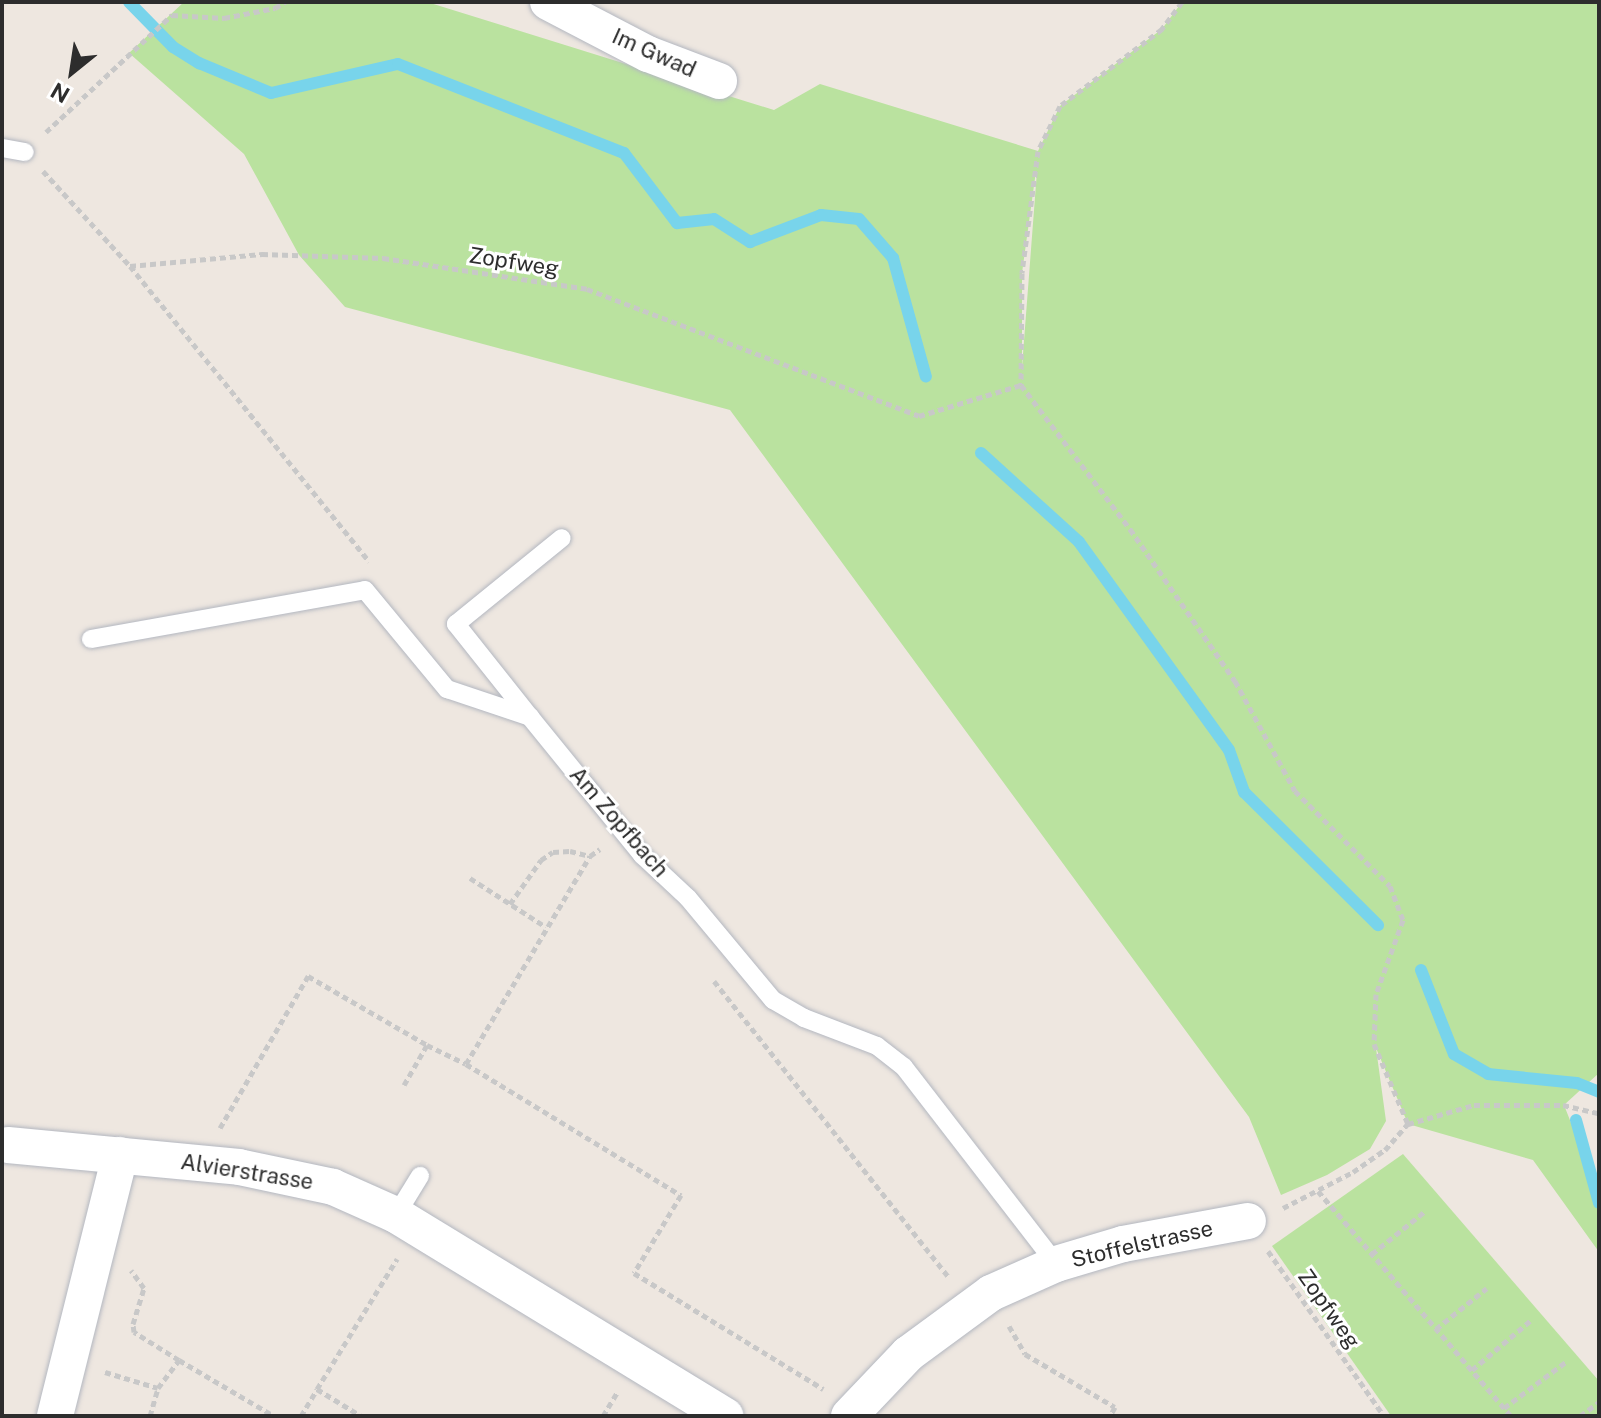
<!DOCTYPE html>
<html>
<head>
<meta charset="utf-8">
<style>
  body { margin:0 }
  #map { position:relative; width:1601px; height:1418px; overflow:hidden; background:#eee7e0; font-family:"Public Sans",sans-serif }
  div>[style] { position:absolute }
  .green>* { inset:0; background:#bae29f }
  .stream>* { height:12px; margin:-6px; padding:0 6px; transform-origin:6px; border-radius:6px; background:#78d4eb }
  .path>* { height:5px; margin-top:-2.5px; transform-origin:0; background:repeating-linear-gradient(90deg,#c8c8c8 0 6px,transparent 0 10px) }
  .roads { filter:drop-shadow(0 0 2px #b3b7c0) drop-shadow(0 0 2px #b3b7c0) }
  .service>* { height:18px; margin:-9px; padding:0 9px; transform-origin:9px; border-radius:9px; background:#fff }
  .minor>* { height:36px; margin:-18px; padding:0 18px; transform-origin:18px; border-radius:18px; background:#fff }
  span { translate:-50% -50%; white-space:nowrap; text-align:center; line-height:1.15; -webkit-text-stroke:6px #fff; paint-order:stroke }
  .street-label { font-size:22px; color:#2d2d2d }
  .frame { position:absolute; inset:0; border:4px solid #2d2d2d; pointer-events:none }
  .north { position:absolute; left:32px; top:32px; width:80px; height:80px; -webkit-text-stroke:6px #fff; paint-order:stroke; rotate:210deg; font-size:22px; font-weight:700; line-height:32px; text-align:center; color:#2d2d2d }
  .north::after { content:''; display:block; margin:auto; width:28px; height:36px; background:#2d2d2d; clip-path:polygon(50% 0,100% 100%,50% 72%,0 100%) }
</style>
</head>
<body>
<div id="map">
  <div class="green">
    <i style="clip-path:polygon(evenodd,184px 2px,427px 2px,774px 110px,820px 84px,1038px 151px,1060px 106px,1162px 29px,1182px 2px,1599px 2px,1599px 1073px,1564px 1105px,1599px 1194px,1599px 1252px,1533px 1160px,1408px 1124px,1376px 1048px,1386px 1121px,1370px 1149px,1327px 1175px,1281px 1195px,1249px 1117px,730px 410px,345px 307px,299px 255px,244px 154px,129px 53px,184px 2px,1036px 171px,1037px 171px,1022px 367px,1022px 273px,1036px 171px)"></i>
    <i style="clip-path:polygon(1403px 1154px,1599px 1381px,1599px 1416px,1391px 1416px,1272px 1246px)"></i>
  </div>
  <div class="stream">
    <i style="left:129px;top:2px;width:63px;rotate:45.6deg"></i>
    <i style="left:173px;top:47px;width:31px;rotate:32deg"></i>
    <i style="left:199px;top:63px;width:78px;rotate:22.6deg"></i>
    <i style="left:271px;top:93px;width:130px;rotate:-12.9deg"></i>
    <i style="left:398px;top:64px;width:243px;rotate:21.5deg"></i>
    <i style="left:624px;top:153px;width:88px;rotate:52.9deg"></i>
    <i style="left:677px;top:223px;width:37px;rotate:-6deg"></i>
    <i style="left:714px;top:219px;width:43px;rotate:32.6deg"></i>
    <i style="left:750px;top:242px;width:76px;rotate:-20.8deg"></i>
    <i style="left:821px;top:215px;width:38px;rotate:6deg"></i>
    <i style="left:859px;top:219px;width:52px;rotate:48.9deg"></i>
    <i style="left:893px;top:258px;width:123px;rotate:74.5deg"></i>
    <i style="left:981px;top:453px;width:132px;rotate:42.2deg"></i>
    <i style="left:1079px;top:542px;width:256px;rotate:54.2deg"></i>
    <i style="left:1229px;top:750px;width:45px;rotate:70.3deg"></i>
    <i style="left:1244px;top:792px;width:189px;rotate:44.8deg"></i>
    <i style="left:1421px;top:970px;width:90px;rotate:68.6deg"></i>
    <i style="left:1454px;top:1054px;width:39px;rotate:30deg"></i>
    <i style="left:1488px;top:1074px;width:89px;rotate:5.8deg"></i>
    <i style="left:1577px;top:1083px;width:24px;rotate:22deg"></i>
    <i style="left:1576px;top:1120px;width:86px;rotate:74.5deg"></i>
  </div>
  <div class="path">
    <i style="left:1182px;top:2px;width:34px;rotate:127deg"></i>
    <i style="left:1162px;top:29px;width:128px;rotate:143deg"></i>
    <i style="left:1060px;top:106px;width:50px;rotate:116.1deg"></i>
    <i style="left:1038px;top:151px;width:123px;rotate:97.5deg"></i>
    <i style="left:1022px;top:273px;width:112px;rotate:90.5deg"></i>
    <i style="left:1021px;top:385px;width:181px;rotate:52.9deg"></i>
    <i style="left:1130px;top:529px;width:185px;rotate:55.4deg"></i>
    <i style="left:1235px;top:681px;width:125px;rotate:61.4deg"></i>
    <i style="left:1295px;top:791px;width:134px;rotate:45deg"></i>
    <i style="left:1390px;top:886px;width:36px;rotate:69deg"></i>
    <i style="left:1403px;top:920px;width:79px;rotate:110deg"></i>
    <i style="left:1376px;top:994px;width:50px;rotate:92.3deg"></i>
    <i style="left:1374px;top:1044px;width:87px;rotate:67deg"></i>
    <i style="left:46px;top:132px;width:172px;rotate:-42.9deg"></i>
    <i style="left:172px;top:15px;width:52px;rotate:3.3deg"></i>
    <i style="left:224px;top:18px;width:52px;rotate:-11.1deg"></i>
    <i style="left:275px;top:8px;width:12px;rotate:-31deg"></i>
    <i style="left:43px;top:171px;width:129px;rotate:47.5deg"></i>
    <i style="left:130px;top:266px;width:133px;rotate:-5.2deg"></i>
    <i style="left:262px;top:254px;width:121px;rotate:1.9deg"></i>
    <i style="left:383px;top:258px;width:206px;rotate:8.6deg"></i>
    <i style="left:587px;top:289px;width:355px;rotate:20.9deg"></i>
    <i style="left:919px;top:416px;width:107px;rotate:-16.9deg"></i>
    <i style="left:130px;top:266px;width:380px;rotate:51deg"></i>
    <i style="left:470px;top:878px;width:90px;rotate:32.8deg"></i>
    <i style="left:510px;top:904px;width:54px;rotate:-54.8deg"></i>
    <i style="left:541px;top:860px;width:14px;rotate:-34deg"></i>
    <i style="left:553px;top:852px;width:17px;rotate:-3deg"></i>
    <i style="left:570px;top:851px;width:21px;rotate:14deg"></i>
    <i style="left:714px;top:981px;width:378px;rotate:51.6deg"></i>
    <i style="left:466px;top:1064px;width:242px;rotate:-59.2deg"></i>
    <i style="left:590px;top:856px;width:12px;rotate:-35deg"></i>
    <i style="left:404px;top:1085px;width:46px;rotate:-60.1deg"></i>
    <i style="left:427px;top:1045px;width:43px;rotate:26deg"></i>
    <i style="left:466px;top:1064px;width:252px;rotate:31.4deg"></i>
    <i style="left:681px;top:1195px;width:91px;rotate:121.1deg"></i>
    <i style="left:634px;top:1273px;width:222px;rotate:31.5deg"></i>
    <i style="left:220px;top:1128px;width:176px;rotate:-59.9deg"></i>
    <i style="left:308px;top:976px;width:138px;rotate:30.1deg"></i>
    <i style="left:1318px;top:1191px;width:296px;rotate:49.4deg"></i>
    <i style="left:1283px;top:1208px;width:79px;rotate:-27.2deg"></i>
    <i style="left:1353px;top:1172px;width:39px;rotate:-35deg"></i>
    <i style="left:1385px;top:1150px;width:35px;rotate:-49deg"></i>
    <i style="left:1408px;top:1124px;width:69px;rotate:-16.1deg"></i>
    <i style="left:1474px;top:1105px;width:89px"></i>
    <i style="left:1563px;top:1105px;width:37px;rotate:13deg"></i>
    <i style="left:1268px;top:1251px;width:202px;rotate:54.9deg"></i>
    <i style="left:1372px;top:1254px;width:67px;rotate:-38.9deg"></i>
    <i style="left:1009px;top:1326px;width:32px;rotate:60deg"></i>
    <i style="left:1025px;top:1354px;width:104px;rotate:30.5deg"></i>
    <i style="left:1115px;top:1407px;width:10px;rotate:119deg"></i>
    <i style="left:1436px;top:1329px;width:65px;rotate:-38.8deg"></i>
    <i style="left:179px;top:1360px;width:110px;rotate:30.5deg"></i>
    <i style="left:1472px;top:1370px;width:76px;rotate:-40.2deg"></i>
    <i style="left:105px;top:1372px;width:55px;rotate:16.8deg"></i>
    <i style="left:158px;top:1388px;width:35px;rotate:-53deg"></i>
    <i style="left:179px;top:1360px;width:53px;rotate:-148.1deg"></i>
    <i style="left:134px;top:1332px;width:8px;rotate:-97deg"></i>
    <i style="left:133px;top:1324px;width:38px;rotate:-73deg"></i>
    <i style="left:144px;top:1288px;width:22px;rotate:-126deg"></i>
    <i style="left:317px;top:1389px;width:153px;rotate:-58.4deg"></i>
    <i style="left:1504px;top:1408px;width:79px;rotate:-36.7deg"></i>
    <i style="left:150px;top:1416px;width:29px;rotate:-74deg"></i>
    <i style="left:301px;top:1416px;width:31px;rotate:-59deg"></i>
    <i style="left:317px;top:1389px;width:52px;rotate:31.5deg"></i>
    <i style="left:603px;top:1416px;width:27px;rotate:-59deg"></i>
    <i style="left:1580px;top:1416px;width:24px;rotate:-36deg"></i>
  </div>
  <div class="roads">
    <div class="service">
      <i style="left:2px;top:148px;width:23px;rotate:10deg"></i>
      <i style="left:91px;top:639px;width:278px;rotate:-10.1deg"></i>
      <i style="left:365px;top:590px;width:129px;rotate:50.4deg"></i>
      <i style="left:447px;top:689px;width:88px;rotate:18.6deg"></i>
      <i style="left:530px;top:717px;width:178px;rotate:50.9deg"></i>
      <i style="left:642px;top:855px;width:63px;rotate:43.1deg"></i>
      <i style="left:688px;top:898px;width:133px;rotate:50.2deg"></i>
      <i style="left:773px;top:1000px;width:36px;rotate:30deg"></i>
      <i style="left:804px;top:1018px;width:78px;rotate:21deg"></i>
      <i style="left:877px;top:1046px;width:34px;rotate:38deg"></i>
      <i style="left:904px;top:1067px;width:249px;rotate:52.3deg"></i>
      <i style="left:530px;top:717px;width:119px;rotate:-128.5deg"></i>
      <i style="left:456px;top:624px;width:136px;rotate:-39.1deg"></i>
      <i style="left:396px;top:1215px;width:46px;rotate:-58.4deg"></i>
    </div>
    <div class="minor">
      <i style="left:548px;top:2px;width:113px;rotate:27.5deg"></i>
      <i style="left:648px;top:54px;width:76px;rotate:20.8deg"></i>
      <i style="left:8px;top:1145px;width:232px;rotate:5.4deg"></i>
      <i style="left:239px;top:1167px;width:96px;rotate:12deg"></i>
      <i style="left:333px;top:1187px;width:69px;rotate:24deg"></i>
      <i style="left:396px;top:1215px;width:386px;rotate:31.4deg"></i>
      <i style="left:55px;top:1416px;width:269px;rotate:-76deg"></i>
      <i style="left:849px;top:1416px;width:86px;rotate:-46.4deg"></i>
      <i style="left:908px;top:1354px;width:103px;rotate:-36.3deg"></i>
      <i style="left:991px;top:1293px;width:71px;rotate:-24deg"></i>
      <i style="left:1056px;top:1264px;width:70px;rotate:-16.6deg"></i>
      <i style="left:1123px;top:1244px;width:127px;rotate:-10.4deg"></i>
    </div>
  </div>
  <div class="street-label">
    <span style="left:654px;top:53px;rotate:24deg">Im Gwad</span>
    <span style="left:514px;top:262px;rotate:9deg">Zopfweg</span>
    <span style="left:619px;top:822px;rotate:49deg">Am Zopfbach</span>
    <span style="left:247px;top:1172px;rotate:9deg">Alvierstrasse</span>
    <span style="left:1142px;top:1244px;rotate:-13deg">Stoffelstrasse</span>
    <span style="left:1329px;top:1309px;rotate:55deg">Zopfweg</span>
  </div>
  <div class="frame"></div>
  <div class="north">N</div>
</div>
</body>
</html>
